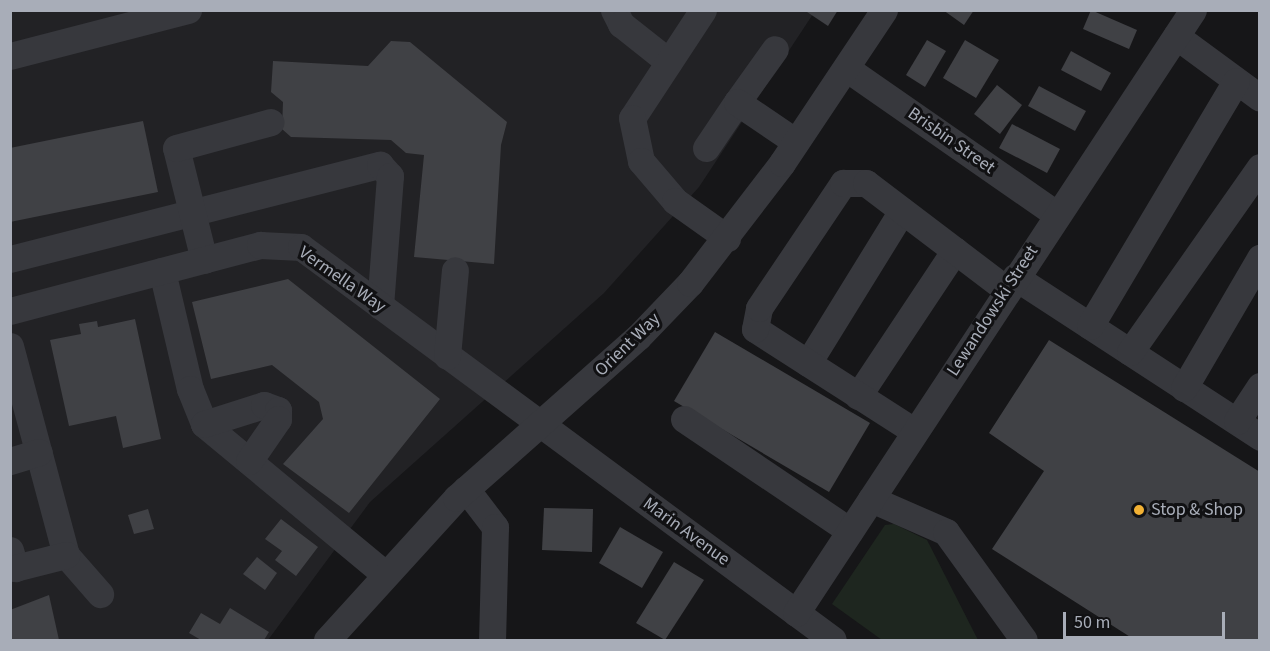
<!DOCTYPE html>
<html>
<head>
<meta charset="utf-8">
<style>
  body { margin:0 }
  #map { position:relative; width:1270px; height:651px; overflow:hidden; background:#161618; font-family:"Source Sans 3",sans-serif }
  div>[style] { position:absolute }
  .built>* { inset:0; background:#222225 }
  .green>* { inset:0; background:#1e261f }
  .building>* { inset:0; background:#404145 }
  .minor>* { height:27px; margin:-13.5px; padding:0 13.5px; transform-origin:13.5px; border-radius:13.5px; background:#37383d }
  .dots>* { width:16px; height:16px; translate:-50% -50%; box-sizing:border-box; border:3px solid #111113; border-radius:50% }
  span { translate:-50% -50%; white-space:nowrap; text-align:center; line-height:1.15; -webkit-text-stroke:6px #111113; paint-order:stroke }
  .street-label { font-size:18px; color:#a8adb8 }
  .poi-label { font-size:18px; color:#a8adb8 }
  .left { translate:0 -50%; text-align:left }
  .frame { position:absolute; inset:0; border:12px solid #a8adb8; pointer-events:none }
  .scale { position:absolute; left:1063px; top:612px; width:162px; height:27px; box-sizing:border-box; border:3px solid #a8adb8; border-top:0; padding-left:8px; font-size:18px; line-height:21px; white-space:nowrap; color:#a8adb8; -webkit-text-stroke:4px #111113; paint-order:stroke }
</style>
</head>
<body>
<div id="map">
  <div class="built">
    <i style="clip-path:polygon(10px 11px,815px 11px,699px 187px,604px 293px,370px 502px,268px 640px,11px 640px)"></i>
  </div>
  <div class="green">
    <i style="clip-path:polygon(894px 524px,927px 540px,978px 640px,882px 640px,832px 604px,885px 525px)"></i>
  </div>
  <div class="building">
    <i style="clip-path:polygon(804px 10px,838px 10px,828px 26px)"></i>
    <i style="clip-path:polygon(943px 10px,974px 10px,964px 25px)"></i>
    <i style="clip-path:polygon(1091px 10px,1137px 30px,1129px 49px,1083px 29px)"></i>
    <i style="clip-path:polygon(927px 40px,946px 51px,925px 87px,906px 75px)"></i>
    <i style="clip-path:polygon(965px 40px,999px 60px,976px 98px,943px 78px)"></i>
    <i style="clip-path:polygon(391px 41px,410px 42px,507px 122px,501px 145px,494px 264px,414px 257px,424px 155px,406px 153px,391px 140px,291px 137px,282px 129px,283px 102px,271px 92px,273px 61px,368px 66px)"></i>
    <i style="clip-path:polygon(1071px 51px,1111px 73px,1101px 91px,1061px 70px)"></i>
    <i style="clip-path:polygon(997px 85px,1022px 105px,1000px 134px,974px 114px)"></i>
    <i style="clip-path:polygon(1039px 86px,1086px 111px,1075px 131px,1028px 106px)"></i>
    <i style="clip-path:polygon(143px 121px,158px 192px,10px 222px,10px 148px)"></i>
    <i style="clip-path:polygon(1012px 124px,1060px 149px,1047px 173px,999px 148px)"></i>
    <i style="clip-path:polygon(288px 279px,440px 399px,349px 513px,283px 464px,323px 419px,319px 402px,272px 365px,211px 379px,192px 302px)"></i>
    <i style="clip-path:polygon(135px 319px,161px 439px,123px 448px,116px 416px,69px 426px,50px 340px,81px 334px,79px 324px,97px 321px,98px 327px)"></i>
    <i style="clip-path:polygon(715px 332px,870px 423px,829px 492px,674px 401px)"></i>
    <i style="clip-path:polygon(1049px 340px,1260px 472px,1260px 640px,1135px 640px,992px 549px,1044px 471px,989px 433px)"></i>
    <i style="clip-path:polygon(544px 508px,593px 509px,592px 552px,542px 550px)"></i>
    <i style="clip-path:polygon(148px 509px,154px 529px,134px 534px,128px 515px)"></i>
    <i style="clip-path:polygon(281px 519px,318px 547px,296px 576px,275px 560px,282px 551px,265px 539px)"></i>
    <i style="clip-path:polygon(620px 527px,663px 552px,642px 588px,599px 563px)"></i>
    <i style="clip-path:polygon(257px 557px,277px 573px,265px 590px,243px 574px)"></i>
    <i style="clip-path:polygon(674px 562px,704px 580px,665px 640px,636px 623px)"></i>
    <i style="clip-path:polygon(49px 595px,59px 640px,10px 640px,10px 610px)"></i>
    <i style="clip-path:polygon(230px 608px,269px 632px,264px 640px,201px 640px,189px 633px,201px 613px,220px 624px)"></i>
  </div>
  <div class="minor">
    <i style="left:614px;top:10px;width:16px;rotate:63deg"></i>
    <i style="left:621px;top:24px;width:61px;rotate:38.4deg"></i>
    <i style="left:703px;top:10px;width:129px;rotate:123.3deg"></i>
    <i style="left:632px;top:118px;width:44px;rotate:78.2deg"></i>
    <i style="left:641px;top:161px;width:52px;rotate:49.6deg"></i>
    <i style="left:675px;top:201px;width:64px;rotate:35.4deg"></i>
    <i style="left:1176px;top:36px;width:104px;rotate:36.4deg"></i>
    <i style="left:10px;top:56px;width:184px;rotate:-14.5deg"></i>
    <i style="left:846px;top:68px;width:256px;rotate:34.8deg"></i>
    <i style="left:737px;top:102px;width:65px;rotate:-54.4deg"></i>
    <i style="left:706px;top:148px;width:55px;rotate:-56deg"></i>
    <i style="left:737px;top:102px;width:71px;rotate:34.1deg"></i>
    <i style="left:10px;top:259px;width:382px;rotate:-14.3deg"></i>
    <i style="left:380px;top:165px;width:15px;rotate:48deg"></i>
    <i style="left:390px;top:176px;width:130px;rotate:94.4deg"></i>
    <i style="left:204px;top:260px;width:115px;rotate:-104deg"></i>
    <i style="left:176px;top:148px;width:98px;rotate:-15.3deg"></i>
    <i style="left:162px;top:271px;width:121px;rotate:76.7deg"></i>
    <i style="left:190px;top:389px;width:38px;rotate:68deg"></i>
    <i style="left:204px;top:424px;width:236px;rotate:39.7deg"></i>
    <i style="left:1015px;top:277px;width:293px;rotate:33.1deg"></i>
    <i style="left:10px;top:311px;width:259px;rotate:-14.8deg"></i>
    <i style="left:260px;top:245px;width:41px;rotate:2.8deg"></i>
    <i style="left:301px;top:247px;width:661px;rotate:36.45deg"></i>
    <i style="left:1090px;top:326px;width:285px;rotate:-59.2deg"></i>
    <i style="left:10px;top:346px;width:216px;rotate:75deg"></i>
    <i style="left:66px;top:555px;width:52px;rotate:48.9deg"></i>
    <i style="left:1130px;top:352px;width:226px;rotate:-54.9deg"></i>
    <i style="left:447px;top:356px;width:86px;rotate:-84.7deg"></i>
    <i style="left:808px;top:363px;width:179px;rotate:-58.3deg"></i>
    <i style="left:1184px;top:388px;width:151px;rotate:-59.7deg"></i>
    <i style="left:858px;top:396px;width:175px;rotate:-56.4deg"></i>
    <i style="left:684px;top:419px;width:200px;rotate:34deg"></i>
    <i style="left:1237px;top:421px;width:42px;rotate:-56.7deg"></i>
    <i style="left:204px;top:424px;width:63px;rotate:-17.6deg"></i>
    <i style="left:264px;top:405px;width:15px;rotate:20deg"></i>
    <i style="left:278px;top:410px;width:9px;rotate:90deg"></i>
    <i style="left:278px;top:419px;width:51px;rotate:124.6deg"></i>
    <i style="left:914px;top:431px;width:189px;rotate:-147.3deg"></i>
    <i style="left:755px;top:329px;width:21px;rotate:-79deg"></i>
    <i style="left:759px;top:308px;width:151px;rotate:-56.1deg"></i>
    <i style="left:843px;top:183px;width:23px"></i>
    <i style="left:866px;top:183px;width:177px;rotate:37.2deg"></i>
    <i style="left:10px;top:461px;width:30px;rotate:-17deg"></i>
    <i style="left:466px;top:489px;width:48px;rotate:52.7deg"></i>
    <i style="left:495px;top:527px;width:113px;rotate:91.5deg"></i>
    <i style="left:871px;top:499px;width:82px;rotate:23.7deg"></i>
    <i style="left:946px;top:532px;width:133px;rotate:54.2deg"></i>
    <i style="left:10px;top:550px;width:19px;rotate:74deg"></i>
    <i style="left:15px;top:568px;width:53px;rotate:-14.3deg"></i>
    <i style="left:796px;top:613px;width:722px;rotate:-56.64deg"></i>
    <i style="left:327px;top:640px;width:192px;rotate:-47.7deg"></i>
    <i style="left:456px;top:498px;width:243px;rotate:-41.5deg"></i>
    <i style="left:638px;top:337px;width:75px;rotate:-46.1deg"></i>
    <i style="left:690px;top:283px;width:151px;rotate:-52.5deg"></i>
    <i style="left:782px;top:163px;width:184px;rotate:-56.3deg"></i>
  </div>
  <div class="dots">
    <i style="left:1139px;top:510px;background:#f2b134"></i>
  </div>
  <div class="street-label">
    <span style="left:951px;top:141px;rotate:35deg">Brisbin Street</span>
    <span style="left:342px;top:280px;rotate:35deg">Vermella Way</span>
    <span style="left:993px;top:311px;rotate:-57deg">Lewandowski Street</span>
    <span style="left:628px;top:345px;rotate:-44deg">Orient Way</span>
    <span style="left:686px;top:532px;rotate:36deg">Marin Avenue</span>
  </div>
  <div class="poi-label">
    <span class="left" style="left:1151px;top:510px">Stop &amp; Shop</span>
  </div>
  <div class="frame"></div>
  <div class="scale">50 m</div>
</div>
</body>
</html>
